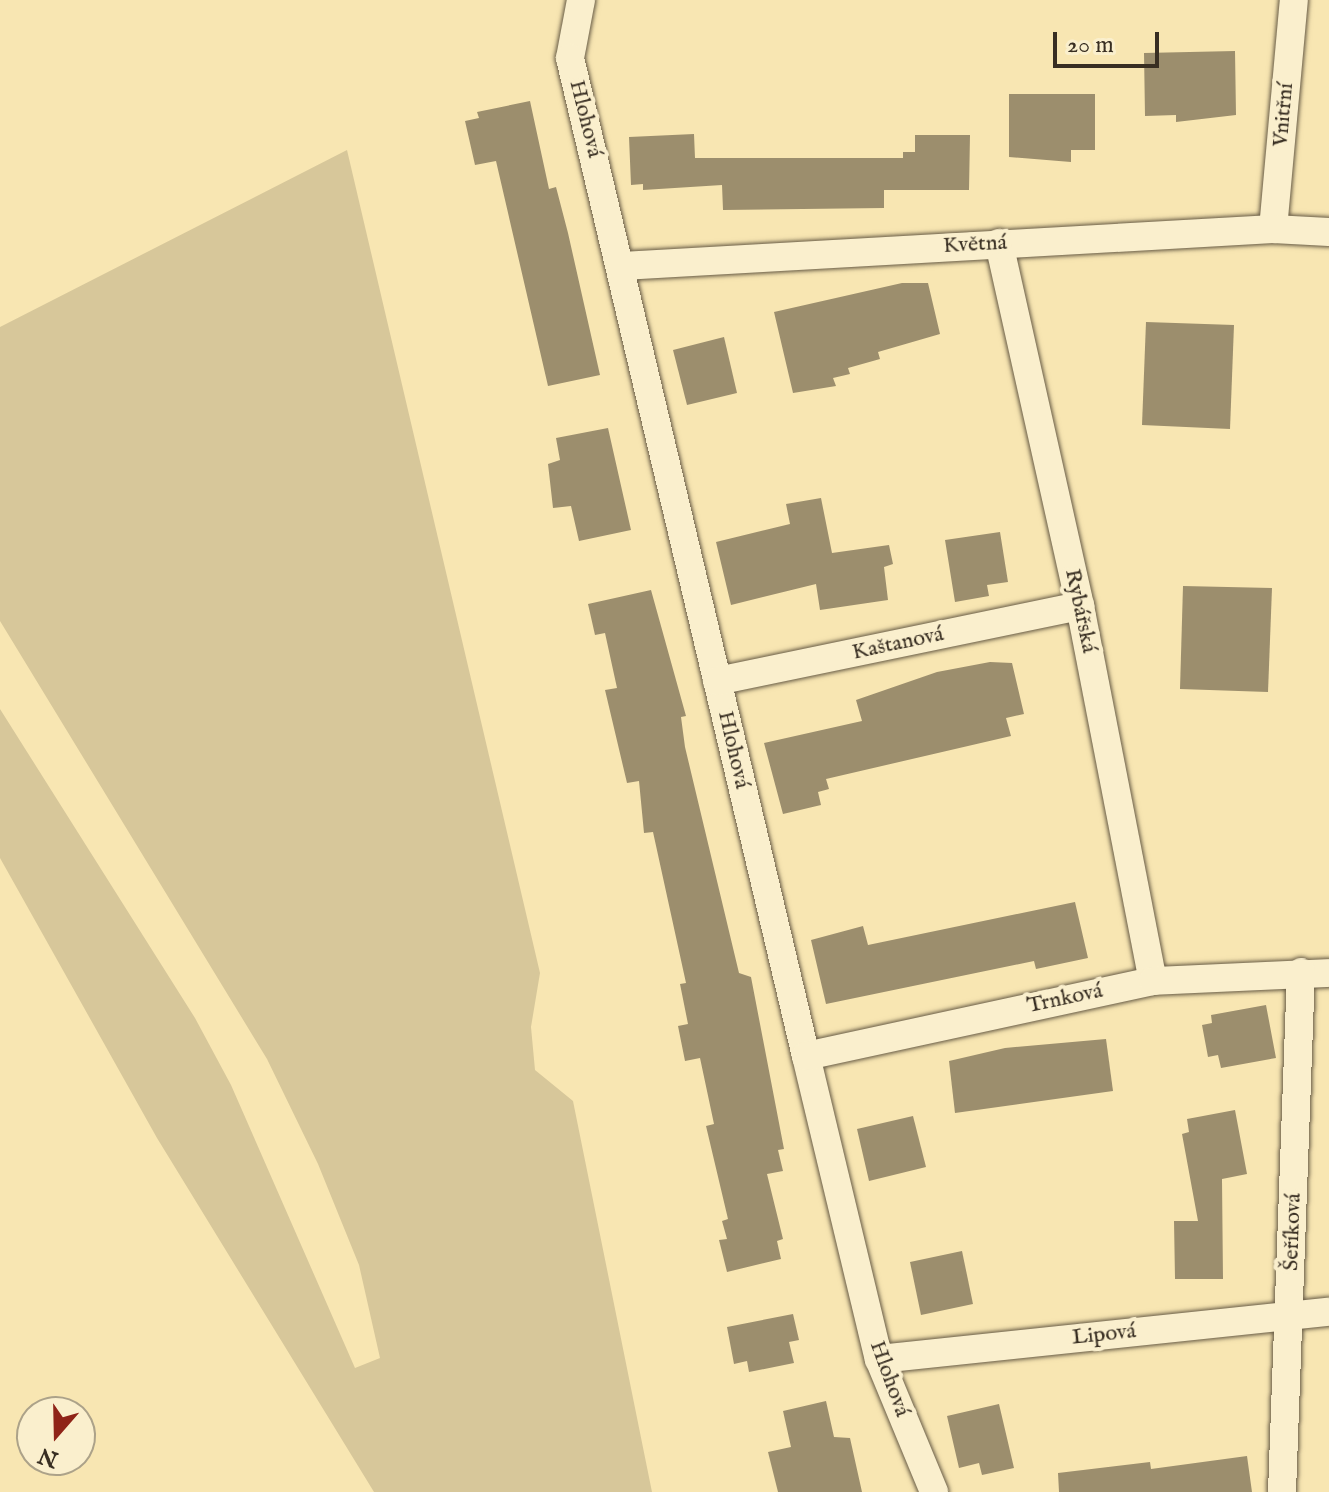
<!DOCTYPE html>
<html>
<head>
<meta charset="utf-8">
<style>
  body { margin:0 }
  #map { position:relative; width:1329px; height:1492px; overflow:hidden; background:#f8e6b2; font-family:"IM FELL English",serif }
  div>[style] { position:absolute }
  .green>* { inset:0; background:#d7c79a }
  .building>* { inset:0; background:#9c8e6d }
  .roads { filter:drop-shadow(0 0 2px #685c46) drop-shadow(0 0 2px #685c46) }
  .street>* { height:28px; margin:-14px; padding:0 14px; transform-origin:14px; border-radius:14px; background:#faefcd }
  span { translate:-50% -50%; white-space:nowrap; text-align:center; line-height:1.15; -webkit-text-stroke:8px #faefcd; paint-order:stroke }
  .street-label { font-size:22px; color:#382e22 }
  .north { position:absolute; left:16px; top:1396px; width:80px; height:80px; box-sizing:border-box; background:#faefcd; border:2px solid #aca289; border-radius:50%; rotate:200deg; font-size:22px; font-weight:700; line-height:32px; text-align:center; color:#382e22 }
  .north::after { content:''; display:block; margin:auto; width:28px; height:36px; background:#8f2418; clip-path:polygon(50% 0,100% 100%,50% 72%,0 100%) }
  .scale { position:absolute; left:1053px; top:32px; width:106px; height:36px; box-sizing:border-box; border:4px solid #382e22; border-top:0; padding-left:10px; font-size:24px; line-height:28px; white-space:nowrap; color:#382e22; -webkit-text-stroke:6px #faefcd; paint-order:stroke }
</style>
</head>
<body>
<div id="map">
  <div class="green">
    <i style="clip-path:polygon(347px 150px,540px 973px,531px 1027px,535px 1070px,573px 1101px,652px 1492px,374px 1492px,157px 1138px,0 858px,0 709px,195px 1018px,231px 1085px,355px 1368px,380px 1358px,359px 1265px,318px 1164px,267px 1059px,0 621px,0 327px)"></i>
  </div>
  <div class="building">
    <i style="clip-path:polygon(1235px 51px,1236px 115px,1176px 122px,1176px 115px,1145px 116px,1144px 53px)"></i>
    <i style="clip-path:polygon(1009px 94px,1095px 94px,1095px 150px,1071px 150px,1071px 162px,1009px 157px)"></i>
    <i style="clip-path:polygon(530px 101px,549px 189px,556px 187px,568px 233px,600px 375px,548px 386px,496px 161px,475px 165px,465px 121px,479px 118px,477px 112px)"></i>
    <i style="clip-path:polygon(694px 134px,695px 158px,903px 158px,903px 152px,915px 152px,915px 135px,970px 135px,969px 190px,884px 190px,884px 208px,723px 210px,722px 185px,643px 190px,643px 184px,631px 185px,629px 137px)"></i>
    <i style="clip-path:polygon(902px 283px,928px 283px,940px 334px,878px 352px,880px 359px,848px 368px,850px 374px,833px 378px,836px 386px,793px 393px,774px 312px)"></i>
    <i style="clip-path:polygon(1146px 322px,1234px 325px,1230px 429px,1142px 425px)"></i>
    <i style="clip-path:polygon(724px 337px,737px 393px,687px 405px,673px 350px)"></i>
    <i style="clip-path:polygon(608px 428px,631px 530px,579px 541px,571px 506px,553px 508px,548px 464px,560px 460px,556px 438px)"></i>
    <i style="clip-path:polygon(821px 498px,832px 553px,889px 545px,893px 564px,884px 567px,888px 600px,820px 610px,816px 584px,731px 605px,716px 542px,790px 524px,786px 504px)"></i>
    <i style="clip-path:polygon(1000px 532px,1008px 582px,987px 585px,989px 596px,955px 602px,945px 540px)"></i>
    <i style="clip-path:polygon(1183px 586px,1272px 588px,1268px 692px,1180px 689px)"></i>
    <i style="clip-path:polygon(651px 590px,686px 716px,681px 717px,685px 747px,739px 973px,751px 977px,784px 1149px,778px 1150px,783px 1171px,767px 1174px,783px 1239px,777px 1241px,781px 1259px,727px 1272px,719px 1240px,727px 1239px,722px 1221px,728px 1219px,706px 1126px,714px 1124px,700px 1058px,685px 1061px,678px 1026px,688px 1024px,680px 984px,686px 983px,653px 832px,644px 833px,639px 781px,627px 783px,605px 690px,617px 688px,605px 633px,595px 635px,588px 604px)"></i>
    <i style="clip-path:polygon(990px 662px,1012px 663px,1024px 714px,1006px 718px,1011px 736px,826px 779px,829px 789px,818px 792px,821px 805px,783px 814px,764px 743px,862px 721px,856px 700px,937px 672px)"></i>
    <i style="clip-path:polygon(1075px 902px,1088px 958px,1036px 969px,1034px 961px,826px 1004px,811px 940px,863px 926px,868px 945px)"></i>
    <i style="clip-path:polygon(1266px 1005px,1276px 1058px,1221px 1068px,1218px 1055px,1208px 1057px,1202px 1025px,1212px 1023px,1211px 1015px)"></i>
    <i style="clip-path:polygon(1106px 1039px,1113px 1091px,955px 1113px,949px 1061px,1005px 1048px)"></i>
    <i style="clip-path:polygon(1235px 1110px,1247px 1174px,1222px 1179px,1223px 1279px,1175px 1279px,1174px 1221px,1198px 1221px,1182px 1134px,1189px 1132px,1187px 1119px)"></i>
    <i style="clip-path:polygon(913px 1116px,926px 1167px,869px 1181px,857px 1129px)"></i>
    <i style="clip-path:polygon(962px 1251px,973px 1304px,921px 1315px,910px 1262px)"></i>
    <i style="clip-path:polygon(793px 1314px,799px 1340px,789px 1342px,794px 1363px,749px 1372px,747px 1361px,734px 1364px,727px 1327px)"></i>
    <i style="clip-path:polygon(826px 1401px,834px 1437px,850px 1438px,862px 1492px,778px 1492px,768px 1452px,791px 1447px,783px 1411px)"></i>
    <i style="clip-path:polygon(999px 1404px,1014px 1468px,982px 1475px,979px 1463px,959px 1468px,947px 1416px)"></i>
    <i style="clip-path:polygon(1247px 1456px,1252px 1492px,1059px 1492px,1058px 1473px,1150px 1462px,1151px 1469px)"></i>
  </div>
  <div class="roads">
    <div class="street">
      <i style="left:581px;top:0;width:59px;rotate:100.7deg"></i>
      <i style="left:570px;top:58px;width:1026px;rotate:76.7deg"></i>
      <i style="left:806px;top:1056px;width:312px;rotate:76.5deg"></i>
      <i style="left:879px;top:1359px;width:144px;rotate:67.5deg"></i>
      <i style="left:1273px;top:229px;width:230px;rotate:-84.8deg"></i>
      <i style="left:999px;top:243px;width:372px;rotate:77.4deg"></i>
      <i style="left:1080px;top:606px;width:382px;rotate:79deg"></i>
      <i style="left:622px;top:266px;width:652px;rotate:-3.25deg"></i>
      <i style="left:1273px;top:229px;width:56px;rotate:3.1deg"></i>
      <i style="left:717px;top:681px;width:371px;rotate:-11.7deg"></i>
      <i style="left:806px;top:1056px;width:355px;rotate:-12.2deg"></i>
      <i style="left:1153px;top:981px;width:176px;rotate:-2.6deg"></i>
      <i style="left:879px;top:1359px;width:452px;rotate:-6deg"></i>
      <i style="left:1282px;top:1492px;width:520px;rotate:-87.91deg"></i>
    </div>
  </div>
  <div class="street-label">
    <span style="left:1284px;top:115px;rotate:-85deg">Vnitřní</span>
    <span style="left:585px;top:119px;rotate:76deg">Hlohová</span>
    <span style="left:975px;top:245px;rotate:-3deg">Květná</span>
    <span style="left:1080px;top:611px;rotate:78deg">Rybářská</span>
    <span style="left:898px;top:644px;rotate:-12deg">Kaštanová</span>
    <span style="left:733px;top:750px;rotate:77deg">Hlohová</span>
    <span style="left:1065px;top:999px;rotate:-12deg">Trnková</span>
    <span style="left:1293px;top:1232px;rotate:-88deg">Šeříková</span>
    <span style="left:1104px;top:1335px;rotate:-6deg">Lipová</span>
    <span style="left:889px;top:1379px;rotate:70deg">Hlohová</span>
  </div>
  <div class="north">N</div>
  <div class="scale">20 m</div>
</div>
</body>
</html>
